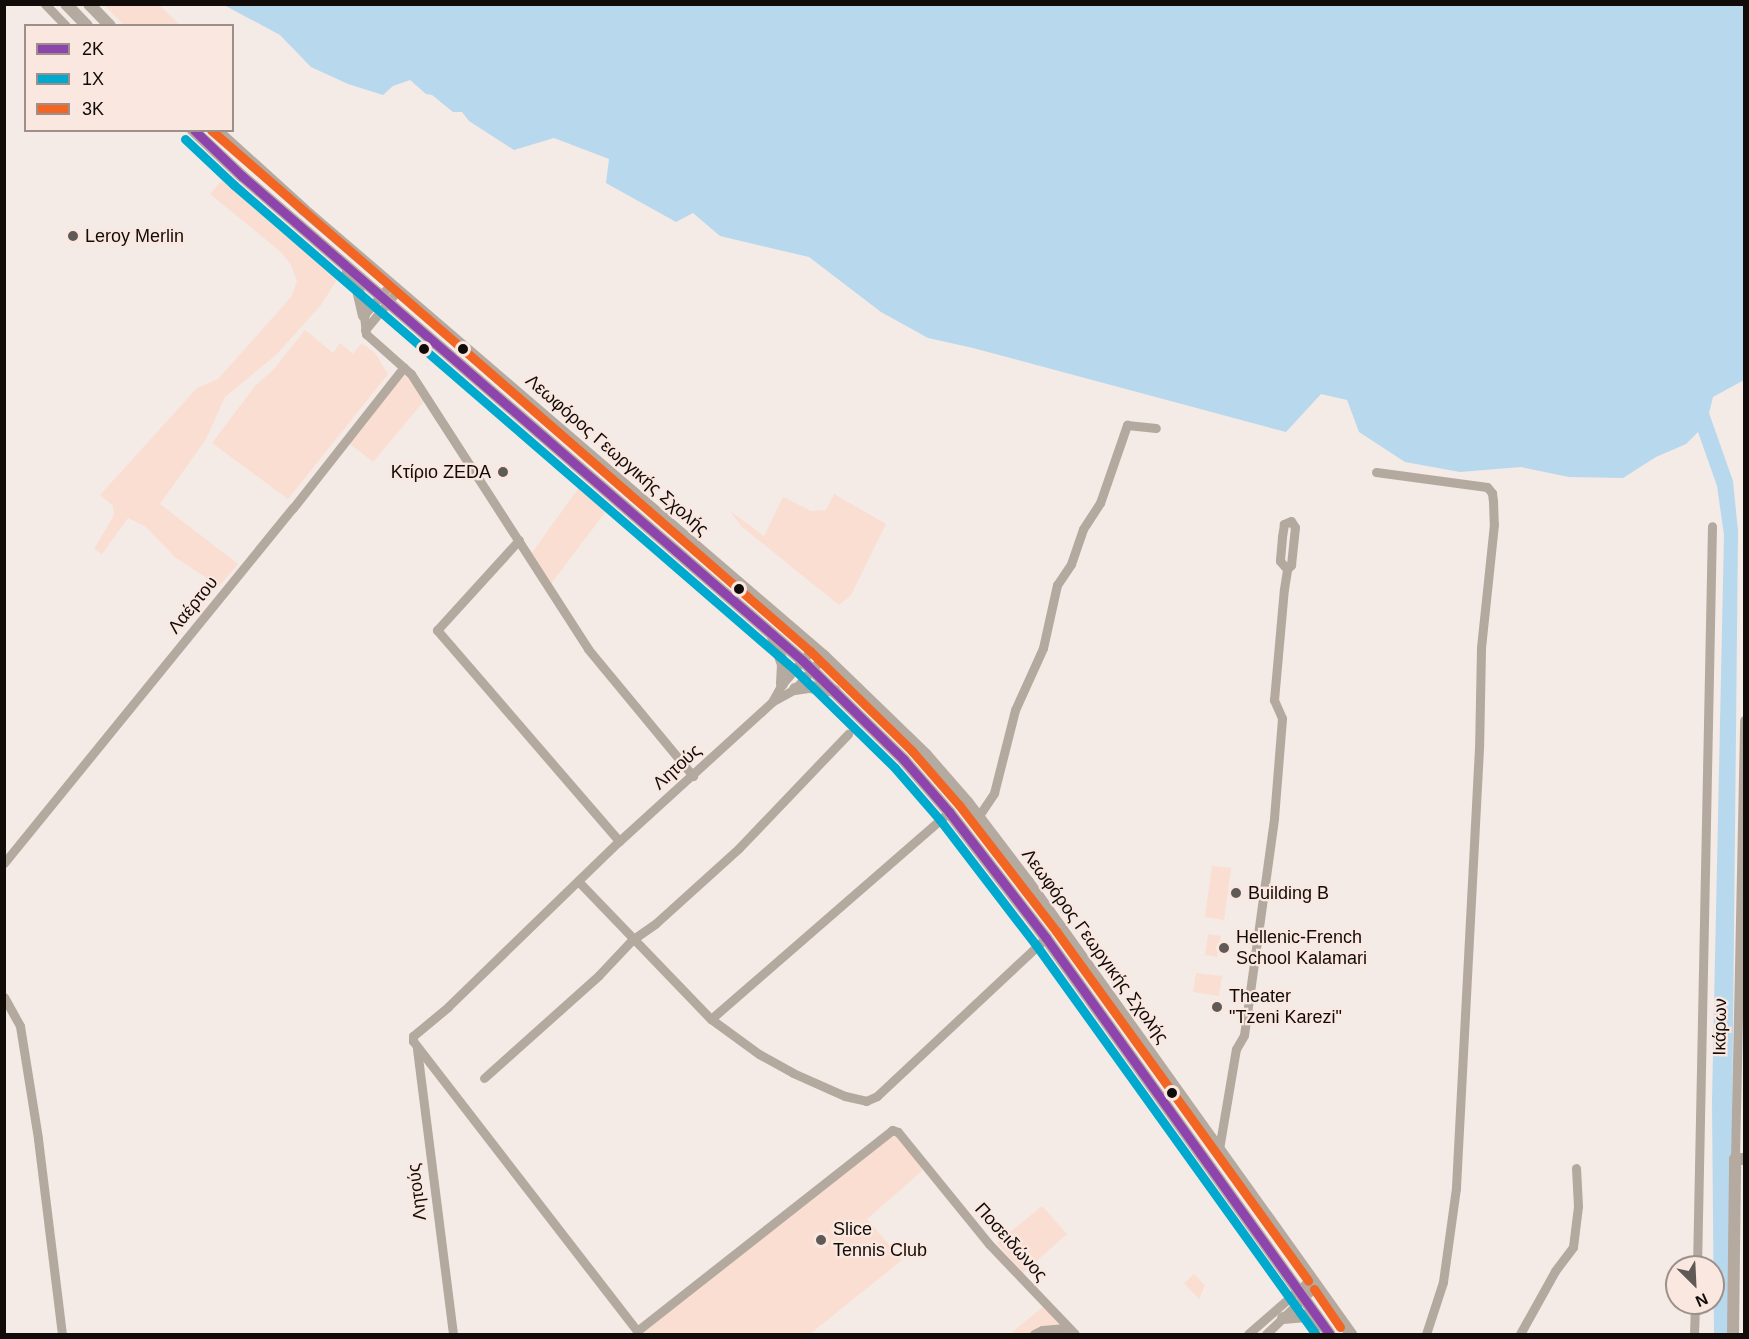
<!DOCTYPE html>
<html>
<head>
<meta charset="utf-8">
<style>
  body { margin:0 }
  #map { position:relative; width:1749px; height:1339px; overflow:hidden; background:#f4eae6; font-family:Arial,sans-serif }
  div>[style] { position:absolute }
  .green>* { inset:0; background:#faded2 }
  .water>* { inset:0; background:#b8d8ee }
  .minor>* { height:9px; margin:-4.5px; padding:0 4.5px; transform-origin:4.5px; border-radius:4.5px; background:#b3a99f }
  .major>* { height:12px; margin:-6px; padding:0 6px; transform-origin:6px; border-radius:6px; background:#b4aaa0 }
  .bus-1>* { height:9px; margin:-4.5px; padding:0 4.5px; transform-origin:4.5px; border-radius:4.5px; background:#8e44ad }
  .bus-2>* { height:9px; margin:-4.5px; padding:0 4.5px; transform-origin:4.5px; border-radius:4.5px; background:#00a9ce }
  .bus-3>* { height:9px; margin:-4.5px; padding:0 4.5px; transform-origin:4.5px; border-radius:4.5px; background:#f26522 }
  .dots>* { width:16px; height:16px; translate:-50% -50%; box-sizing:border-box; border:3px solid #fae8e0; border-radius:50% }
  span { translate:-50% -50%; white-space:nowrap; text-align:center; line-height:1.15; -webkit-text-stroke:4.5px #fae8e0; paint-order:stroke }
  .poi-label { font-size:18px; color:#110c09 }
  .left { translate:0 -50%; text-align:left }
  .right { translate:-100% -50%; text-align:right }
  .street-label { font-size:18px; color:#110c09 }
  .frame { position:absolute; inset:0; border:6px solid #110c09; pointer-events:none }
  .legend { position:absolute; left:24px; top:24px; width:210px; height:108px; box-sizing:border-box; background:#fae8e0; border:2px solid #9d908a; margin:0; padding:8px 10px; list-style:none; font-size:18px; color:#110c09 }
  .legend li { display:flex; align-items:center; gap:12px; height:30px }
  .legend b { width:30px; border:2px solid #9d908a }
  .north { position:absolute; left:1665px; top:1255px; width:60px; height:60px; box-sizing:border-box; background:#fae8e0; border:2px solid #9d908a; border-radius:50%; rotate:156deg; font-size:16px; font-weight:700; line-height:24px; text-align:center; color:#110c09 }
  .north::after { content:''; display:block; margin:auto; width:21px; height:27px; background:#605a56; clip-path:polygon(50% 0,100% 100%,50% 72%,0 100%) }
</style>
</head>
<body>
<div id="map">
  <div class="green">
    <i style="clip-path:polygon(104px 5px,159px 5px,180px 25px,124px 25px)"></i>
    <i style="clip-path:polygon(224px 178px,280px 223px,338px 278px,321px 305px,276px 355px,225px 397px,206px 439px,160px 504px,238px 564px,219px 586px,176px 558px,145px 526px,128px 518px,102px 554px,94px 549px,114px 515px,113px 506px,100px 495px,197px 388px,218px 379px,291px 297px,297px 281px,291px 265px,281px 252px,210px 194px)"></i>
    <i style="clip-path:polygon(305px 330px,333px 353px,340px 343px,353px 354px,361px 344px,364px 345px,375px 353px,388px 374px,288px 499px,212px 443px,255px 386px,274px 369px)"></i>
    <i style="clip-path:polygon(404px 373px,424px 401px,373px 462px,350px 444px)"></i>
    <i style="clip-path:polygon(583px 482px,610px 506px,550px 585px,531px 554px)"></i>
    <i style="clip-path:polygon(834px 494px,886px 524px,851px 595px,839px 605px,741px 526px,730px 511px,764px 536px,783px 497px,811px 511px,826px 510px)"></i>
    <i style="clip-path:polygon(1212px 866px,1231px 868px,1224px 920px,1205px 917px)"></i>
    <i style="clip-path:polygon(1208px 934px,1221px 936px,1217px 957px,1205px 955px)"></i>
    <i style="clip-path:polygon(1196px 973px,1222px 976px,1219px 996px,1193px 992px)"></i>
    <i style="clip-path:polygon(897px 1127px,920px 1160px,922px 1171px,867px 1219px,902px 1260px,810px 1334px,639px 1334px)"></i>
    <i style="clip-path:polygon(1042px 1206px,1067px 1234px,1023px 1273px,997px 1243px)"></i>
    <i style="clip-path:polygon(1194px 1274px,1205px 1285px,1199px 1299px,1184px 1283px)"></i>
    <i style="clip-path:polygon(1044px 1306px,1070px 1334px,1010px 1334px)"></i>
  </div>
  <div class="water">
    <i style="clip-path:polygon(224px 5px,1744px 5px,1744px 380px,1713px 397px,1709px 413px,1733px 481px,1738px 531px,1730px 1334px,1714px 1334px,1712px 1100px,1724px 535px,1717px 486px,1698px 432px,1686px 444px,1656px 457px,1623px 478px,1569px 477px,1521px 467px,1460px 472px,1405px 462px,1359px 432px,1347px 400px,1321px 394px,1286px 432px,973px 348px,928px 338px,881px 312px,809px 257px,720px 236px,693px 213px,676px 222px,606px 183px,609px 159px,554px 138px,514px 150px,469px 121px,462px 112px,453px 112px,432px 95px,426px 94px,410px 80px,393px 86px,383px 95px,348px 84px,311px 67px,280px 35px)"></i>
  </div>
  <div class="minor">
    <i style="left:45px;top:4px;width:30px;rotate:46deg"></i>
    <i style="left:391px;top:284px;width:41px;rotate:131.1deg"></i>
    <i style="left:364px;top:315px;width:19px;rotate:84deg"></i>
    <i style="left:366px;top:334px;width:60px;rotate:41.6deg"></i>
    <i style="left:411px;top:374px;width:327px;rotate:57.2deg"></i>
    <i style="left:588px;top:649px;width:165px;rotate:50.4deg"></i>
    <i style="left:365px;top:330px;width:52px;rotate:-50.5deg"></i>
    <i style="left:1376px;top:472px;width:112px;rotate:7.7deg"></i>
    <i style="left:1487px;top:487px;width:8px;rotate:50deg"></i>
    <i style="left:1492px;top:493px;width:8px;rotate:83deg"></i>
    <i style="left:1493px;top:501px;width:23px;rotate:88deg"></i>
    <i style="left:1494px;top:524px;width:125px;rotate:96deg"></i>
    <i style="left:1481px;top:648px;width:100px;rotate:91.1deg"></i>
    <i style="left:1479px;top:748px;width:441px;rotate:93deg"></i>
    <i style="left:1456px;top:1188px;width:95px;rotate:97.9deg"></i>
    <i style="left:1443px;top:1282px;width:55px;rotate:108.1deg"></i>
    <i style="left:519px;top:540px;width:122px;rotate:132.3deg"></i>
    <i style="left:437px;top:630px;width:279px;rotate:49.2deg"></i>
    <i style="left:824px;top:656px;width:44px;rotate:131.3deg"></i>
    <i style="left:795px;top:689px;width:26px;rotate:151deg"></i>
    <i style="left:772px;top:702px;width:207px;rotate:137.7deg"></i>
    <i style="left:619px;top:841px;width:238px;rotate:135.9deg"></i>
    <i style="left:448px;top:1007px;width:45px;rotate:140.4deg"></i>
    <i style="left:413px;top:1036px;width:5px;rotate:90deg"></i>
    <i style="left:413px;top:1041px;width:366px;rotate:52.3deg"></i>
    <i style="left:637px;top:1331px;width:325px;rotate:-38.2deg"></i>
    <i style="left:892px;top:1130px;width:6px;rotate:18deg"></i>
    <i style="left:898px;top:1132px;width:144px;rotate:50.9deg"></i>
    <i style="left:989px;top:1244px;width:124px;rotate:46.3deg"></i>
    <i style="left:772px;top:702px;width:21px;rotate:-61deg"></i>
    <i style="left:782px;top:684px;width:49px;rotate:-49.1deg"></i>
    <i style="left:978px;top:817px;width:29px;rotate:-56deg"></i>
    <i style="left:994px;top:793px;width:86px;rotate:-75.8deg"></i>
    <i style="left:1015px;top:710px;width:68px;rotate:-65.7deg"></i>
    <i style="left:1043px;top:648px;width:65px;rotate:-77.5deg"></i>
    <i style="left:1057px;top:585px;width:25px;rotate:-56deg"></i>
    <i style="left:1071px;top:564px;width:37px;rotate:-71deg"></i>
    <i style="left:1083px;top:529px;width:31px;rotate:-57deg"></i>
    <i style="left:1100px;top:503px;width:83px;rotate:-70.9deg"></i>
    <i style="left:1127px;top:425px;width:29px;rotate:6deg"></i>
    <i style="left:4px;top:863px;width:458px;rotate:-50.9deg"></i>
    <i style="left:293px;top:508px;width:179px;rotate:-51.8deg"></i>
    <i style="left:578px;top:881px;width:192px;rotate:46.1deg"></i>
    <i style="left:711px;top:1019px;width:315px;rotate:-41deg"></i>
    <i style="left:4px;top:997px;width:33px;rotate:61deg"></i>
    <i style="left:20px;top:1026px;width:114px;rotate:80.9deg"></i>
    <i style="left:38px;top:1139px;width:196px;rotate:83deg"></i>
    <i style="left:711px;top:1019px;width:59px;rotate:36.1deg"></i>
    <i style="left:759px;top:1054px;width:39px;rotate:29deg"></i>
    <i style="left:793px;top:1073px;width:57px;rotate:23.9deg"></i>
    <i style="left:845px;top:1096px;width:22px;rotate:13deg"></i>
    <i style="left:866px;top:1101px;width:12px;rotate:-24deg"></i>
    <i style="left:877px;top:1096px;width:231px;rotate:-43.1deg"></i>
    <i style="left:417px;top:1049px;width:287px;rotate:82.8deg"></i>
    <i style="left:484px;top:1078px;width:154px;rotate:-41.8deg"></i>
    <i style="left:599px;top:975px;width:48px;rotate:-46.7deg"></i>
    <i style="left:632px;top:940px;width:28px;rotate:-35deg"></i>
    <i style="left:655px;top:924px;width:113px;rotate:-42.1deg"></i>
    <i style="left:739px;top:848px;width:158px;rotate:-46.3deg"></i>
    <i style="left:1219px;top:1149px;width:101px;rotate:-80.4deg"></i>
    <i style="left:1236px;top:1049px;width:16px;rotate:-60deg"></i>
    <i style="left:1244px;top:1035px;width:219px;rotate:-82.1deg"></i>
    <i style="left:1274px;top:818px;width:100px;rotate:-85.4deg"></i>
    <i style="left:1282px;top:718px;width:20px;rotate:-114deg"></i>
    <i style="left:1274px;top:700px;width:111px;rotate:-84.9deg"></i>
    <i style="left:1284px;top:589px;width:20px;rotate:-81deg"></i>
    <i style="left:1287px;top:569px;width:6px;rotate:-45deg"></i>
    <i style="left:1291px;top:565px;width:38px;rotate:-84deg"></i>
    <i style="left:1295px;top:527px;width:7px;rotate:-124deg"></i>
    <i style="left:1291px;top:521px;width:8px;rotate:157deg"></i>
    <i style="left:1284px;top:524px;width:13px;rotate:99deg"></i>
    <i style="left:1282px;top:537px;width:24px;rotate:95deg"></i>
    <i style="left:1280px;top:561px;width:11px;rotate:49deg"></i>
    <i style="left:1735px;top:1159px;width:439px;rotate:-88.8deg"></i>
    <i style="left:1697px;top:1267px;width:741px;rotate:-88.84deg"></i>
    <i style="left:1034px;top:1334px;width:9px;rotate:-27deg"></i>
    <i style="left:1042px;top:1330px;width:24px;rotate:-5deg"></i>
    <i style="left:1248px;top:1334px;width:85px;rotate:-41.2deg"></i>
    <i style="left:1266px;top:1334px;width:71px;rotate:-43.9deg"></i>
    <i style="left:1520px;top:1334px;width:72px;rotate:-60.9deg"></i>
    <i style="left:1555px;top:1271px;width:30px;rotate:-53deg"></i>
    <i style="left:1573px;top:1247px;width:41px;rotate:-83deg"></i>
    <i style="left:1578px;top:1206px;width:38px;rotate:-93deg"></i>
    <i style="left:1694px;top:1334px;width:31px;rotate:-88deg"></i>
  </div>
  <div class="major">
    <i style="left:66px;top:4px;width:30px;rotate:46deg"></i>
    <i style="left:89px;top:4px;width:30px;rotate:46deg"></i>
    <i style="left:193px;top:130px;width:67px;rotate:43.2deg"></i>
    <i style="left:242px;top:176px;width:740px;rotate:40.84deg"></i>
    <i style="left:802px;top:660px;width:143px;rotate:44.4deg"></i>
    <i style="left:904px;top:760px;width:69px;rotate:49.1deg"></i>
    <i style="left:949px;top:812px;width:159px;rotate:52.4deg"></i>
    <i style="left:1046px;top:938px;width:487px;rotate:54.4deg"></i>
    <i style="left:216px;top:130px;width:118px;rotate:42.2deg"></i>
    <i style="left:303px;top:209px;width:686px;rotate:40.63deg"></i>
    <i style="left:824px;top:656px;width:142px;rotate:44.1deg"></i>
    <i style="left:926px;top:755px;width:62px;rotate:48.9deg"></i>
    <i style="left:967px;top:802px;width:101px;rotate:52.7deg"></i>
    <i style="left:1028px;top:882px;width:556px;rotate:54.45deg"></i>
    <i style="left:348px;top:271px;width:21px;rotate:62deg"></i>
    <i style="left:358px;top:290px;width:26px;rotate:77deg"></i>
    <i style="left:773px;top:637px;width:29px;rotate:70deg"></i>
    <i style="left:783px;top:664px;width:20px;rotate:93deg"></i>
    <i style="left:795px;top:689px;width:15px;rotate:-8deg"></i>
    <i style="left:810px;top:687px;width:25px;rotate:9deg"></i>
    <i style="left:1283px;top:1318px;width:21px;rotate:-5deg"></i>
    <i style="left:1304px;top:1316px;width:18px;rotate:29deg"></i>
    <i style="left:1733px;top:1334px;width:175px;rotate:-89.3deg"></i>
    <i style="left:1735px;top:1159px;width:9px"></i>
  </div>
  <div class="bus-1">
    <i style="left:194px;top:130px;width:66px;rotate:43.8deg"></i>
    <i style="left:242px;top:176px;width:740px;rotate:40.84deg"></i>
    <i style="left:802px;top:660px;width:143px;rotate:44.4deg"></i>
    <i style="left:904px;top:760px;width:69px;rotate:49.1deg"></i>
    <i style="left:949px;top:812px;width:159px;rotate:52.4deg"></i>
    <i style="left:1046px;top:938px;width:487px;rotate:54.4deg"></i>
  </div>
  <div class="bus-2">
    <i style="left:185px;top:139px;width:67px;rotate:43.2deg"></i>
    <i style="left:234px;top:185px;width:740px;rotate:40.84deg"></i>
    <i style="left:794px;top:669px;width:141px;rotate:44.4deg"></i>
    <i style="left:895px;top:768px;width:69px;rotate:49.1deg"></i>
    <i style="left:940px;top:820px;width:158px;rotate:52.5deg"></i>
    <i style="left:1036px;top:945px;width:479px;rotate:54.3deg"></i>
  </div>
  <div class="bus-3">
    <i style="left:211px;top:130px;width:794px;rotate:41.02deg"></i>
    <i style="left:810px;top:651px;width:143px;rotate:44.4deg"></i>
    <i style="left:912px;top:751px;width:72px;rotate:49deg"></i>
    <i style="left:959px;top:805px;width:159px;rotate:52.4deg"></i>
    <i style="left:1056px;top:931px;width:431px;rotate:54.2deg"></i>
    <i style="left:1314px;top:1289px;width:46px;rotate:55.6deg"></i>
  </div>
  <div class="dots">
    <i style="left:73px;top:236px;background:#605a56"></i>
    <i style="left:424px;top:349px;background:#110c09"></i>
    <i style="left:463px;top:349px;background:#110c09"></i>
    <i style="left:503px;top:472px;background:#605a56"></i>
    <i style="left:739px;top:589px;background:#110c09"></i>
    <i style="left:1236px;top:893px;background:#605a56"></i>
    <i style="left:1224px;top:948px;background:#605a56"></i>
    <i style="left:1217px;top:1007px;background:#605a56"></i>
    <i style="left:1172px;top:1093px;background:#110c09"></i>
    <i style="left:821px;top:1240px;background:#605a56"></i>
  </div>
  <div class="poi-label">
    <span class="left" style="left:85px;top:236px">Leroy Merlin</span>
    <span class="right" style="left:491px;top:472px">Κτίριο ZEDA</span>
    <span class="left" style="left:1248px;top:893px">Building B</span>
    <span class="left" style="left:1236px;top:948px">Hellenic-French<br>School Kalamari</span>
    <span class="left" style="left:1229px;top:1007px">Theater<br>"Tzeni Karezi"</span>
    <span class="left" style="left:833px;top:1240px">Slice<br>Tennis Club</span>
  </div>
  <div class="street-label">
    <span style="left:617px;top:455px;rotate:41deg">Λεωφόρος Γεωργικής Σχολής</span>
    <span style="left:193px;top:605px;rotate:-51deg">Λαέρτου</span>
    <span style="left:677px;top:767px;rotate:-42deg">Λητούς</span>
    <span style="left:1095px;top:946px;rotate:54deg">Λεωφόρος Γεωργικής Σχολής</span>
    <span style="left:1720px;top:1027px;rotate:-89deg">Ικάρων</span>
    <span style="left:417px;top:1192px;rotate:-97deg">Λητούς</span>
    <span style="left:1011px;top:1242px;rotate:48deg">Ποσειδώνος</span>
  </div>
  <div class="frame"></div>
  <ul class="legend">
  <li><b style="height:8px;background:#8e44ad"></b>2Κ</li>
  <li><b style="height:8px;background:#00a9ce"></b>1Χ</li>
  <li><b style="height:8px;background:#f26522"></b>3Κ</li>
  </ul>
  <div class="north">N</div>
</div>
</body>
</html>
